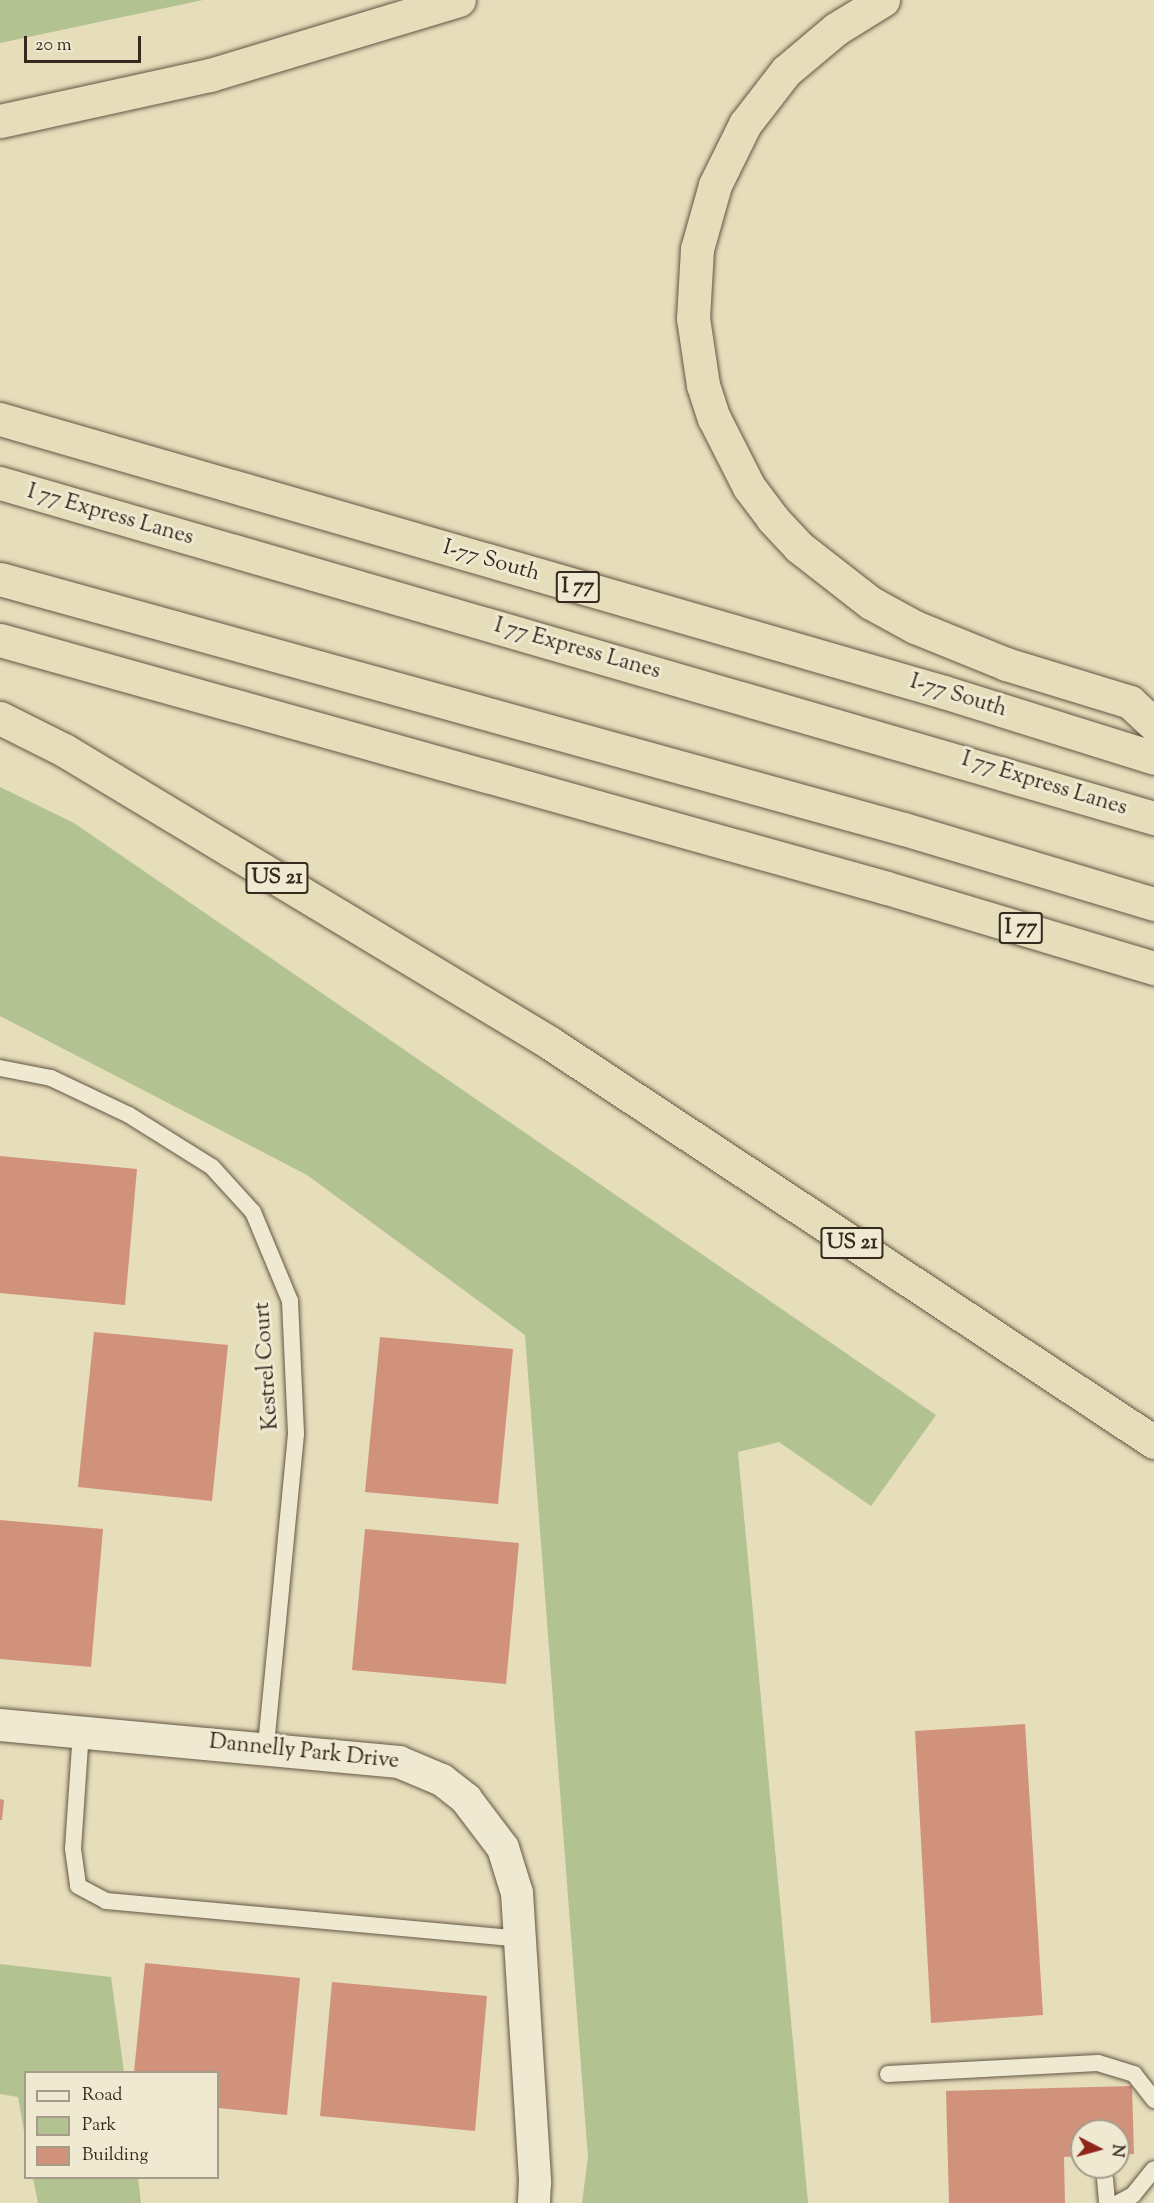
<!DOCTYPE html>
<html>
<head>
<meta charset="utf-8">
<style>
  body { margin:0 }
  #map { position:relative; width:1154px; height:2203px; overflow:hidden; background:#e6ddba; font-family:"Sorts Mill Goudy",serif }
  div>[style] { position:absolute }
  .green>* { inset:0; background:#b2c291 }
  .building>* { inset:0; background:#d1927c }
  .roads { filter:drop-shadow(0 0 2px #645646) drop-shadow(0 0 2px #645646) }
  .service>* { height:16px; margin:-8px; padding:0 8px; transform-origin:8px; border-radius:8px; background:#efe9d2 }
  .minor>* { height:32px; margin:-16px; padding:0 16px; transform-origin:16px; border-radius:16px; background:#efe9d2 }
  .motorway>* { height:33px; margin:-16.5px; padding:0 16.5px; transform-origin:16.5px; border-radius:16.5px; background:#e6ddba }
  span { translate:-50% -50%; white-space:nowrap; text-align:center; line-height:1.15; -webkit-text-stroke:6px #efe9d2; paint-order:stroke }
  .shield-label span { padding:2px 4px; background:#efe9d2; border:2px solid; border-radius:4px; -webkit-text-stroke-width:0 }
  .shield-label { font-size:21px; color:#38291f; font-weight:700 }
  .street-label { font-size:22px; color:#38291f }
  .legend { position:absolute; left:24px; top:2071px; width:195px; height:108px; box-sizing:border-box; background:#efe9d2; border:2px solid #a69c8a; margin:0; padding:8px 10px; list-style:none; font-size:18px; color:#38291f }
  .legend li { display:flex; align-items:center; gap:12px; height:30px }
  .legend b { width:30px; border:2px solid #a69c8a }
  .north { position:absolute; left:1070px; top:2119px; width:60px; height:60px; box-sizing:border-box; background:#efe9d2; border:2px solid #a69c8a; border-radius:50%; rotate:96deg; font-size:16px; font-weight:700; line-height:24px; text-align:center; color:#38291f }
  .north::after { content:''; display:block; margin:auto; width:21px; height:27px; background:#8f2418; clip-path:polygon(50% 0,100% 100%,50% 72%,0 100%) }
  .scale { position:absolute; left:24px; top:36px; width:117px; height:27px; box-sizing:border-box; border:3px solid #38291f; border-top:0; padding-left:8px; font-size:18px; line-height:21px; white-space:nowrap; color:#38291f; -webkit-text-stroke:4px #efe9d2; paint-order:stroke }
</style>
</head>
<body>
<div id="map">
  <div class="green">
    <i style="clip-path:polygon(0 0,203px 0,0 43px)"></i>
    <i style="clip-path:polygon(0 787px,74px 823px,936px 1415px,871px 1506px,779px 1442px,738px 1452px,808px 2203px,582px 2203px,588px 2157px,525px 1335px,307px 1175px,0 1016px)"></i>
    <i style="clip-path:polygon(0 1964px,111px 1977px,124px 2072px,26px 2072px,25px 2137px,18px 2097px,0 2094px)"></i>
    <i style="clip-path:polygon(33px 2178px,138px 2178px,141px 2203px,38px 2203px)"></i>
  </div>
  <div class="building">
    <i style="clip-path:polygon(0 1156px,137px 1169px,125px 1305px,0 1293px)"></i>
    <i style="clip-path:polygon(94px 1332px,228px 1345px,212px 1501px,78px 1487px)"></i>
    <i style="clip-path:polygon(380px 1337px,513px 1349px,498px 1504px,365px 1492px)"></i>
    <i style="clip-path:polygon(0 1520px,103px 1529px,91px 1667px,0 1659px)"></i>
    <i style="clip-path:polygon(365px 1529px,519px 1543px,506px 1684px,352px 1670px)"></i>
    <i style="clip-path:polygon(1025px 1724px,1043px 2015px,931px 2023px,915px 1731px)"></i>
    <i style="clip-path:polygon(0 1799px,4px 1800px,2px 1820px,0 1820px)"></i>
    <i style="clip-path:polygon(145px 1963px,300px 1978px,287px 2115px,218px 2108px,218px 2072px,134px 2072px)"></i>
    <i style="clip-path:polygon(332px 1982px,487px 1996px,475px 2131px,320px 2116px)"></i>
    <i style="clip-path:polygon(1132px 2086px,1134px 2154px,1118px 2155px,1118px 2131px,1082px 2131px,1082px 2156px,1064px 2157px,1065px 2203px,949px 2203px,946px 2091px)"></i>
  </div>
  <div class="roads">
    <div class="service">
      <i style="left:0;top:1068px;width:52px;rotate:11.1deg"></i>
      <i style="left:51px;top:1078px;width:86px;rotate:25.4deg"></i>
      <i style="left:129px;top:1115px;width:98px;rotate:32.1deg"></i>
      <i style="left:212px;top:1167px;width:61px;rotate:47.7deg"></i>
      <i style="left:253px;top:1212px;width:96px;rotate:67.4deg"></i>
      <i style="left:290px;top:1301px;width:133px;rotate:87.4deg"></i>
      <i style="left:296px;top:1434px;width:314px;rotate:95.5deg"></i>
      <i style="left:81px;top:1731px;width:118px;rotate:93.9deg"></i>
      <i style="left:73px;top:1849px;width:37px;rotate:82deg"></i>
      <i style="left:78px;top:1886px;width:32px;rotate:28deg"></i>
      <i style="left:106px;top:1901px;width:416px;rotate:5.2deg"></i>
      <i style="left:888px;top:2074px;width:210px;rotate:-3deg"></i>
      <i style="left:1098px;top:2063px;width:38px;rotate:17deg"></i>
      <i style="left:1134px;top:2074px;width:33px;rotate:52deg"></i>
      <i style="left:1105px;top:2179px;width:24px;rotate:85deg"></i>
      <i style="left:1118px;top:2203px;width:17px;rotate:-28deg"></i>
      <i style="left:1133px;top:2195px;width:33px;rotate:-51deg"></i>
    </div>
    <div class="minor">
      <i style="left:0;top:1725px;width:401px;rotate:5.3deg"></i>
      <i style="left:399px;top:1762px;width:47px;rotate:22.7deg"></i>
      <i style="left:442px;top:1780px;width:31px;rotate:38deg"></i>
      <i style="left:466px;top:1799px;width:61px;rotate:52.9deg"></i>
      <i style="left:503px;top:1848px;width:47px;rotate:72.7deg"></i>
      <i style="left:517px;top:1893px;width:290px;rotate:86.4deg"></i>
      <i style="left:535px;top:2182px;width:21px;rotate:93deg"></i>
    </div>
    <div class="motorway">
      <i style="left:883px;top:0;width:55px;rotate:148.3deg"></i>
      <i style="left:836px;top:29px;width:65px;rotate:140deg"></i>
      <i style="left:786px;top:71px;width:67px;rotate:127.7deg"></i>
      <i style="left:745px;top:124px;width:68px;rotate:116.2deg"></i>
      <i style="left:715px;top:185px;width:66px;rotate:105.7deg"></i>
      <i style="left:697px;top:249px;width:69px;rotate:93.3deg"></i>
      <i style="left:693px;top:318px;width:68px;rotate:81.5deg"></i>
      <i style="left:703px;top:385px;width:35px;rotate:72deg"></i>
      <i style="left:714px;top:418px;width:77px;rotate:63.1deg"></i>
      <i style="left:749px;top:487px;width:39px;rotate:53deg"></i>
      <i style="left:772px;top:518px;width:40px;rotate:47deg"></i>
      <i style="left:799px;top:547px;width:91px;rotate:37.9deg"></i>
      <i style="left:871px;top:603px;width:50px;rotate:28.6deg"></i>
      <i style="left:915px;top:627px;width:98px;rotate:22.1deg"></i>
      <i style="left:1006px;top:664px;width:130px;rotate:17deg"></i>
      <i style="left:1130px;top:702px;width:33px;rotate:43deg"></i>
      <i style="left:0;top:121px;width:215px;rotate:-12.4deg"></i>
      <i style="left:210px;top:75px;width:260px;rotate:-16.8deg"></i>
      <i style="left:0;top:419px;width:983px;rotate:16.13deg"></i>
      <i style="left:944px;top:692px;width:220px;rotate:17.4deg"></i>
      <i style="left:0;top:483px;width:1202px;rotate:16.19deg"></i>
      <i style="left:0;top:579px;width:938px;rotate:15.46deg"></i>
      <i style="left:904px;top:829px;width:261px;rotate:16.7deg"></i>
      <i style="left:0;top:640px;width:921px;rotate:15.62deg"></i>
      <i style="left:887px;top:888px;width:279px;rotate:16.7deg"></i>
      <i style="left:0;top:718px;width:72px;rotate:26.6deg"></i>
      <i style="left:64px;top:750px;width:567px;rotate:31.08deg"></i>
      <i style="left:550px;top:1043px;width:724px;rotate:33.45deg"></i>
    </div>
  </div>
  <div class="shield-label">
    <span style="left:578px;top:587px">I 77</span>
    <span style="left:277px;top:878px">US 21</span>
    <span style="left:1021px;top:928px">I 77</span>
    <span style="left:852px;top:1243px">US 21</span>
  </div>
  <div class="street-label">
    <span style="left:110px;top:516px;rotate:16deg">I 77 Express Lanes</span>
    <span style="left:491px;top:562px;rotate:16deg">I-77 South</span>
    <span style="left:577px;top:650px;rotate:16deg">I 77 Express Lanes</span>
    <span style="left:958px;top:697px;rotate:17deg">I-77 South</span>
    <span style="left:1044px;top:785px;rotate:17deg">I 77 Express Lanes</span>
    <span style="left:268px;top:1366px;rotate:-94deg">Kestrel Court</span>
    <span style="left:304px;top:1753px;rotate:6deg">Dannelly Park Drive</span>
  </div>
  <ul class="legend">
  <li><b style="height:8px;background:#efe9d2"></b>Road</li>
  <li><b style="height:16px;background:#b2c291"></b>Park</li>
  <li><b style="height:16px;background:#d1927c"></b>Building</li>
  </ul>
  <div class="north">N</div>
  <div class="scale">20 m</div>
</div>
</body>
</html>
